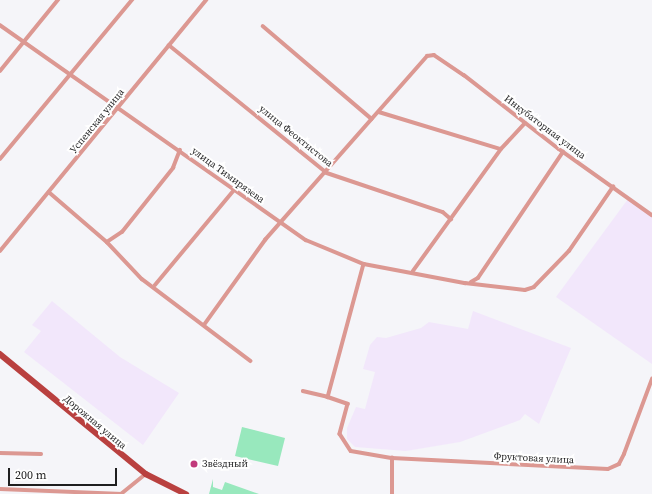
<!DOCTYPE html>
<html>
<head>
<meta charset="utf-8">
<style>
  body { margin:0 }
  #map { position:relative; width:652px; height:494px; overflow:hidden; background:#f5f5f9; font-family:"Source Serif 4",serif }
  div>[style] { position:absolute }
  .industrial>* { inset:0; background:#f2e7fb }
  .green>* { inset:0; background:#98e8bd }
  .street>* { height:3.5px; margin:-1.75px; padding:0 1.75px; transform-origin:1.75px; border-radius:1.75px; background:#dc9892 }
  .primary>* { height:5.5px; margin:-2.75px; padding:0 2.75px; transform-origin:2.75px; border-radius:2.75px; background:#b9403f }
  .dots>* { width:11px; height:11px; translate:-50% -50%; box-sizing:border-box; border:2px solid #fff; border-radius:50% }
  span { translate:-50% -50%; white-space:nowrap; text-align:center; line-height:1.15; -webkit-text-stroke:4px #fff; paint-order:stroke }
  .street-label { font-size:10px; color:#1e1e1f }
  .poi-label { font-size:10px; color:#1e1e1f }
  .left { translate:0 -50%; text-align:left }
  .scale { position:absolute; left:8px; top:468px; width:109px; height:18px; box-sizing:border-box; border:2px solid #1e1e1f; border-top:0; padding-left:5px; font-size:12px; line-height:14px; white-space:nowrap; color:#1e1e1f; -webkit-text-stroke:3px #fff; paint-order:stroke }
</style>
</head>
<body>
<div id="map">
  <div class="industrial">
    <i style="clip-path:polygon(628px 199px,652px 216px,652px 364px,556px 297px)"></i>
    <i style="clip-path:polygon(52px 301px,120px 357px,179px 393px,143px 445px,24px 352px,41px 331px,32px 325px)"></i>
    <i style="clip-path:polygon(473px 311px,571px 348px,539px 424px,525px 414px,520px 420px,460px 442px,406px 451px,355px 447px,347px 439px,347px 428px,356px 407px,365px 409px,375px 372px,363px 369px,370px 345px,377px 337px,386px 338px,421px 328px,429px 322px,468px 329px)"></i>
  </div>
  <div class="green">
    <i style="clip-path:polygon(242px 427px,285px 438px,278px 466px,235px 456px)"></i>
    <i style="clip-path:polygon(213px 479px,213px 487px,222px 490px,225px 482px,259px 494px,209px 494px)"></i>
  </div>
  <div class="street">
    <i style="left:0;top:25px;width:374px;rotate:35.1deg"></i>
    <i style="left:306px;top:240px;width:63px;rotate:22.5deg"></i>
    <i style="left:364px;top:264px;width:103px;rotate:10.7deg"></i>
    <i style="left:465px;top:283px;width:60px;rotate:6.7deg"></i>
    <i style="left:525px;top:290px;width:9px;rotate:-18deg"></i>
    <i style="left:534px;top:287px;width:50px;rotate:-45.8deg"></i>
    <i style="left:569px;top:251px;width:78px;rotate:-55.5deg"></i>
    <i style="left:263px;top:26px;width:143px;rotate:40.5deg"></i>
    <i style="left:169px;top:45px;width:203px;rotate:39deg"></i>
    <i style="left:327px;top:173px;width:122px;rotate:18.6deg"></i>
    <i style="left:443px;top:212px;width:11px;rotate:41deg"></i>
    <i style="left:0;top:71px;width:92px;rotate:-50.8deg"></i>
    <i style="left:379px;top:112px;width:127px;rotate:16.9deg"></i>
    <i style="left:0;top:159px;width:207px;rotate:-50.3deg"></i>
    <i style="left:49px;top:192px;width:77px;rotate:40.8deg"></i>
    <i style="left:107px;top:242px;width:51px;rotate:46.6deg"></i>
    <i style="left:142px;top:279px;width:136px;rotate:37deg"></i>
    <i style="left:107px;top:242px;width:18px;rotate:-34deg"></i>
    <i style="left:122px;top:232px;width:82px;rotate:-51.4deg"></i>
    <i style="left:173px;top:168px;width:19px;rotate:-69deg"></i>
    <i style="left:0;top:251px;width:325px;rotate:-50.6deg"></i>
    <i style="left:364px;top:264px;width:138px;rotate:105.1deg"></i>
    <i style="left:328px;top:397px;width:21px;rotate:19deg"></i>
    <i style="left:348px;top:404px;width:31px;rotate:105deg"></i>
    <i style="left:340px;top:434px;width:20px;rotate:57deg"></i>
    <i style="left:351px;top:451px;width:42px;rotate:9.7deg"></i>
    <i style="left:392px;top:458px;width:216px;rotate:2.9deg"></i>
    <i style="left:608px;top:469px;width:12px;rotate:-24deg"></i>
    <i style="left:619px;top:464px;width:11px;rotate:-63deg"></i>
    <i style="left:624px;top:454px;width:80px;rotate:-69.5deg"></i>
    <i style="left:413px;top:271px;width:150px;rotate:-54.2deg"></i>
    <i style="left:501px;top:149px;width:35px;rotate:-47deg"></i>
    <i style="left:471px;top:282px;width:8px;rotate:-30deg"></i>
    <i style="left:478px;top:278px;width:152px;rotate:-56deg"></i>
    <i style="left:155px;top:285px;width:125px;rotate:-50.2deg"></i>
    <i style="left:204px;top:325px;width:105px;rotate:-54.3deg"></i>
    <i style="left:265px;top:240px;width:245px;rotate:-48.6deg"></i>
    <i style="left:427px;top:56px;width:7px;rotate:-8deg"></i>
    <i style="left:434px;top:55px;width:36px;rotate:34deg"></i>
    <i style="left:464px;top:75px;width:120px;rotate:37.9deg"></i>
    <i style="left:559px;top:149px;width:114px;rotate:35.4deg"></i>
    <i style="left:303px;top:391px;width:26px;rotate:13deg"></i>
    <i style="left:0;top:453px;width:41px;rotate:1.4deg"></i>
    <i style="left:0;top:489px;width:122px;rotate:2.3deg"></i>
    <i style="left:121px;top:494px;width:32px;rotate:-39deg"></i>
    <i style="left:392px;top:494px;width:36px;rotate:-90deg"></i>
  </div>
  <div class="primary">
    <i style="left:0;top:354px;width:189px;rotate:39.4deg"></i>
    <i style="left:146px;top:474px;width:45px;rotate:26.6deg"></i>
  </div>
  <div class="dots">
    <i style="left:194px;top:464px;background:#c13b7c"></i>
  </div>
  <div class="street-label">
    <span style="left:97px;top:121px;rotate:-51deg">Успенская улица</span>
    <span style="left:545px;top:127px;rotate:37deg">Инкубаторная улица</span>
    <span style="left:296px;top:136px;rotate:39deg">улица Феоктистова</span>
    <span style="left:228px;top:175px;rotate:36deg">улица Тимирязева</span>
    <span style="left:95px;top:422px;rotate:40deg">Дорожная улица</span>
    <span style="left:534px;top:458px;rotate:3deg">Фруктовая улица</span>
  </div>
  <div class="poi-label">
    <span class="left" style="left:202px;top:464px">Звёздный</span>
  </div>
  <div class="scale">200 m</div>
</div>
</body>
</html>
